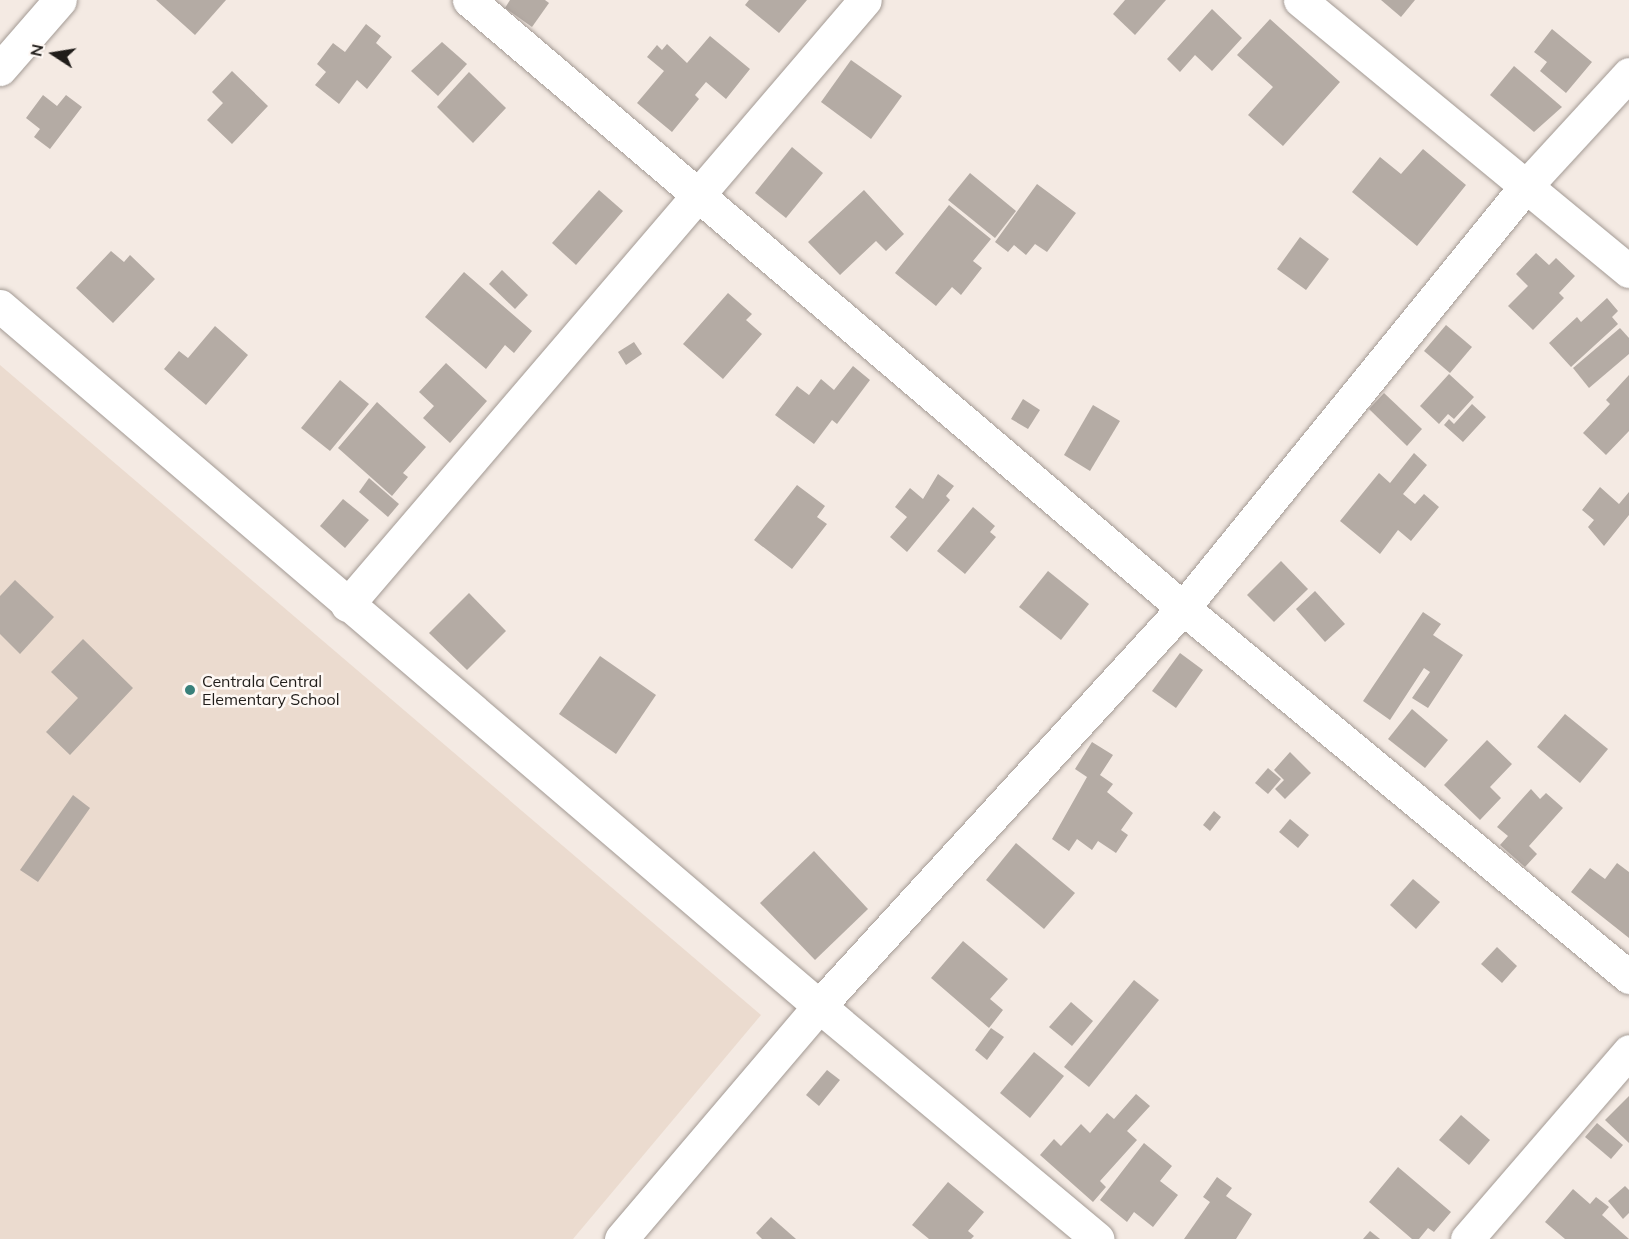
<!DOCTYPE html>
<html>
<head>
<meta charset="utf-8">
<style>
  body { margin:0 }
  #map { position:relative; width:1629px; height:1239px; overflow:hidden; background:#f4eae3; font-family:Mulish,sans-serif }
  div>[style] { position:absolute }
  .built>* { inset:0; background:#ebdbcf }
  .building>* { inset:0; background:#b4aba4 }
  .roads { filter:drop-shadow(0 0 2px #a39a94) drop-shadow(0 0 2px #a39a94) }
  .minor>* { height:33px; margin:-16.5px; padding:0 16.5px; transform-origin:16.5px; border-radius:16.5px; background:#fff }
  .dots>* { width:16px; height:16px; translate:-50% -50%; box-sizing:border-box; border:3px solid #fef8f4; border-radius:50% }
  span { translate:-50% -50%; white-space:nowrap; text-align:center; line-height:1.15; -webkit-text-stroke:5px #fef8f4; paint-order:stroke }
  .poi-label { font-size:16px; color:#201d1a }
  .left { translate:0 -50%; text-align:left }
  .north { position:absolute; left:24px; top:24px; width:60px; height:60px; -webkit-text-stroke:4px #fef8f4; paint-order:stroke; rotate:282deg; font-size:16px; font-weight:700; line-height:24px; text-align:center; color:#201d1a }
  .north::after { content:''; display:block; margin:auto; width:21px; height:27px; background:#201d1a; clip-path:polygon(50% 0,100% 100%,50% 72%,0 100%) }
</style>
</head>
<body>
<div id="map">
  <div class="built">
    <i style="clip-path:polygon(0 365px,761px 1015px,573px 1239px,0 1239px)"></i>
  </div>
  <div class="building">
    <i style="clip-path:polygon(156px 0,226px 0,195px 35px)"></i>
    <i style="clip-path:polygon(510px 0,545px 0,549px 3px,532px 27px,505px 8px)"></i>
    <i style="clip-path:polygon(749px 0,807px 0,779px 33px,745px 5px)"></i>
    <i style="clip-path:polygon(1125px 0,1166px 0,1135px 35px,1113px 14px)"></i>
    <i style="clip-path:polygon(1381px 0,1415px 0,1401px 17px)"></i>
    <i style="clip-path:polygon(1212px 9px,1242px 38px,1212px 71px,1195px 55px,1180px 72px,1167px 59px)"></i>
    <i style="clip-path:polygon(1270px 19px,1340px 82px,1283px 146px,1248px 115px,1273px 87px,1237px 55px)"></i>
    <i style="clip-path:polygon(366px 24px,381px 36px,376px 43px,392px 57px,367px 89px,357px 80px,339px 104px,315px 85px,326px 72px,317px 64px,333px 43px,345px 52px)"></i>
    <i style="clip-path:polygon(1552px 29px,1592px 62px,1566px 93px,1540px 71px,1547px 62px,1534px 52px)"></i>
    <i style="clip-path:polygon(710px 36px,750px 69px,726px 99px,706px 82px,695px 95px,699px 99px,672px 132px,637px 103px,664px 71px,647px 57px,657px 45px,662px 50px,667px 44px,687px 63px)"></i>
    <i style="clip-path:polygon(442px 42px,467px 64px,438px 96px,411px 71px)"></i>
    <i style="clip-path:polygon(851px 60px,902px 96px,871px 139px,821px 102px)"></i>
    <i style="clip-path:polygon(1514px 66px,1562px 107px,1534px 132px,1490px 95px)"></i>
    <i style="clip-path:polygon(232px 71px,268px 106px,232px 144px,207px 120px,223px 103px,212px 92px)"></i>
    <i style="clip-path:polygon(469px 72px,506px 108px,473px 143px,437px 107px)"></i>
    <i style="clip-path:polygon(43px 95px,57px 106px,66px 95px,82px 107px,50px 149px,34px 137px,40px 129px,26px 118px)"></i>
    <i style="clip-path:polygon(792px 147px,823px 173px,786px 218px,755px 193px)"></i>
    <i style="clip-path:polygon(1423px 149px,1466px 185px,1417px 246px,1352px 192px,1380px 157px,1401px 174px)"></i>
    <i style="clip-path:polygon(970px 173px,1016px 211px,995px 238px,948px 200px)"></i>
    <i style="clip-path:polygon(1037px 184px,1076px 213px,1047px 252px,1035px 244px,1026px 255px,1014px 245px,1008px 252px,995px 242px)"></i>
    <i style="clip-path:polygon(599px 190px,623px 211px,576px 265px,552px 243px)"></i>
    <i style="clip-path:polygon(864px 190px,904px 234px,886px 251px,876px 241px,840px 275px,808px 242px)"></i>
    <i style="clip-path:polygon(949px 205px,991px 239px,973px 261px,982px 268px,961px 295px,952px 287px,936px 306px,895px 273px)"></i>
    <i style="clip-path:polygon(1300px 237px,1329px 259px,1306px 290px,1277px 269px)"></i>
    <i style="clip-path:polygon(111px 251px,124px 262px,130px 255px,155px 279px,113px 323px,76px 288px)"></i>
    <i style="clip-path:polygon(1536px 253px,1549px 265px,1556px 258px,1575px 276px,1559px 293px,1564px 298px,1533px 330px,1508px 306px,1528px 286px,1516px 274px)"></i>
    <i style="clip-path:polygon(502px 270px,528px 295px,515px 309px,489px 284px)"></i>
    <i style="clip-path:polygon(464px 272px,532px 331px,514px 353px,505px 345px,486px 369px,425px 317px)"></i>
    <i style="clip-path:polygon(728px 293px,752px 314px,746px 320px,762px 334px,723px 379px,683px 344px)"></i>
    <i style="clip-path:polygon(1607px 298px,1618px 311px,1612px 317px,1618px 324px,1571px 367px,1549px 343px,1577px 317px,1581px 322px)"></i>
    <i style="clip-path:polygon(1446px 325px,1472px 347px,1450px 373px,1424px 351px)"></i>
    <i style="clip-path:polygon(215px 326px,248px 355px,206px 405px,164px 369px,179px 351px,188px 358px)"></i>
    <i style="clip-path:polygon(1620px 328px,1629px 338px,1629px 354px,1589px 388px,1573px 368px)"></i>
    <i style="clip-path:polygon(634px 342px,642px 354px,626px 365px,618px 352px)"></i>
    <i style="clip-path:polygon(446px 363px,487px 401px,450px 443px,423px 418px,434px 406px,419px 392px)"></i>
    <i style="clip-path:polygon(853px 366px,870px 380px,837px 424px,832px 420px,814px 444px,775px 415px,797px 386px,809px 395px,821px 379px,834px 390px)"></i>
    <i style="clip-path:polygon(1449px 374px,1474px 397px,1454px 419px,1448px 414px,1439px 424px,1420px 406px)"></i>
    <i style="clip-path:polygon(1629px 375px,1629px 431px,1606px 455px,1583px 433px,1610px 404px,1606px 400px)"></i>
    <i style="clip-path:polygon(340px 380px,369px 404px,330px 451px,301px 428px)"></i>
    <i style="clip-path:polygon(1384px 393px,1422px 429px,1407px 446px,1369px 409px)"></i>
    <i style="clip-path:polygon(1023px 399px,1040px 410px,1028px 429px,1011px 419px)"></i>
    <i style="clip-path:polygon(377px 402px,426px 447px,403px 473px,408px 477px,392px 496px,338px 448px)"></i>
    <i style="clip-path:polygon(1472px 404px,1486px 417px,1463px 442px,1444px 425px,1449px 419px,1454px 424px)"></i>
    <i style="clip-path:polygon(1093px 405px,1120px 421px,1090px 471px,1064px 455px)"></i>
    <i style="clip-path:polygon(1414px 453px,1427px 465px,1403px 494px,1415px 504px,1424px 494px,1439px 507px,1411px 541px,1398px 530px,1380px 554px,1340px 521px,1379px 473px,1390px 483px)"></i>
    <i style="clip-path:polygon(938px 474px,954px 486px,946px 496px,950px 500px,907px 552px,890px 537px,907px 517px,895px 507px,910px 488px,923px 499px)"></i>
    <i style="clip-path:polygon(369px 478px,399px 504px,388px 517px,359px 492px)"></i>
    <i style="clip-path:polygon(797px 485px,825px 506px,817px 517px,827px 524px,792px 569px,754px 540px)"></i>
    <i style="clip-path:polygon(1600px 487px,1619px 504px,1629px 492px,1629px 515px,1604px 546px,1588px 527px,1594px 520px,1582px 510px)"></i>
    <i style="clip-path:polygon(343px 499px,369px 520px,345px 548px,320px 526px)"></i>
    <i style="clip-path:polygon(973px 507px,995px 526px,990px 532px,996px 537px,965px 574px,937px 551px)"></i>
    <i style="clip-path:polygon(1281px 561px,1308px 589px,1274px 622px,1247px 595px)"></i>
    <i style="clip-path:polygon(1048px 571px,1089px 604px,1061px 640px,1019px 607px)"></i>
    <i style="clip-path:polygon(15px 580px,54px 617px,20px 654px,0 634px,0 596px)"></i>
    <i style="clip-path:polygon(1315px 591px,1345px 624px,1325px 642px,1296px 609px)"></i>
    <i style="clip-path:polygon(469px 593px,506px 631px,467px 670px,429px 633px)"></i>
    <i style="clip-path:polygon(1423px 612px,1441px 624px,1433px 635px,1463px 655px,1428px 708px,1412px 698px,1430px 672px,1424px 668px,1390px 720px,1363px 701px)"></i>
    <i style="clip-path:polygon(83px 639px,133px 688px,70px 755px,46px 732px,78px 698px,51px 672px)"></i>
    <i style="clip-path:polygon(1180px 653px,1203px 670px,1176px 708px,1152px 691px)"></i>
    <i style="clip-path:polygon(600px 656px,656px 695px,616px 754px,559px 714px)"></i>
    <i style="clip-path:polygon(1412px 709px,1448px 740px,1425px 768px,1388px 739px)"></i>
    <i style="clip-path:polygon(1565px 714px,1608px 749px,1580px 783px,1537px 747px)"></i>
    <i style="clip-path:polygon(1487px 740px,1512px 764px,1490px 787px,1501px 798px,1480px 820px,1444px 785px)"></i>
    <i style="clip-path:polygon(1092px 742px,1113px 755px,1100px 775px,1113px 784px,1107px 792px,1133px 813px,1121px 830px,1128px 835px,1116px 853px,1098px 841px,1092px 850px,1077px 839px,1069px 851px,1052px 839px,1087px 777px,1075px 769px)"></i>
    <i style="clip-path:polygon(1290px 752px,1311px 773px,1285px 799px,1275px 789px,1284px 780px,1274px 770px)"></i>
    <i style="clip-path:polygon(1268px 768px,1281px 779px,1268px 794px,1255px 783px)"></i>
    <i style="clip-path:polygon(1531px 789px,1540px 799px,1546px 793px,1563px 808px,1529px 846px,1537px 854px,1525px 867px,1500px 845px,1508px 836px,1497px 827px)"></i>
    <i style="clip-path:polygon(73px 795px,90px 808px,38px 882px,20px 870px)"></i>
    <i style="clip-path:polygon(1214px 811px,1221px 817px,1210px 831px,1203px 825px)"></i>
    <i style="clip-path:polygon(1290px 819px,1309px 835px,1298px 848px,1279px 832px)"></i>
    <i style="clip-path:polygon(1016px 843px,1075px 893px,1044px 929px,986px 880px)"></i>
    <i style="clip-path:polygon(814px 851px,868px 909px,815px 960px,760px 903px)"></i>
    <i style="clip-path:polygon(1617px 863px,1629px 872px,1629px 938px,1571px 892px,1590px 868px,1605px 879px)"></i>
    <i style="clip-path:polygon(1413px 879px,1440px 902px,1416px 929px,1390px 905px)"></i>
    <i style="clip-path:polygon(963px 941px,1008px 979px,990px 999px,1003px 1010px,989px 1028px,931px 978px)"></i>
    <i style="clip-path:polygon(1497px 947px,1517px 966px,1502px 983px,1481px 964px)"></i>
    <i style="clip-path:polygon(1134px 980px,1159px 1000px,1089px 1087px,1064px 1067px)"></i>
    <i style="clip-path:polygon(1071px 1002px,1093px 1021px,1072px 1046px,1049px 1027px)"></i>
    <i style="clip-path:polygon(991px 1028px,1004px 1037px,987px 1060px,975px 1050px)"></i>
    <i style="clip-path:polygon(1034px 1052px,1064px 1076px,1030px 1118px,1000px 1093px)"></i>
    <i style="clip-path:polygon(827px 1070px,840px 1080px,819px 1106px,806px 1095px)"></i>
    <i style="clip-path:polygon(1136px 1094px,1150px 1106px,1127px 1131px,1137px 1140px,1100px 1181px,1106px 1187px,1093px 1202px,1040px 1155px,1054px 1139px,1061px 1146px,1081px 1124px,1090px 1133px,1107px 1113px,1114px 1119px)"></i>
    <i style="clip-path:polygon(1629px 1096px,1629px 1143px,1605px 1120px)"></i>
    <i style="clip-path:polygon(1461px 1115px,1490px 1140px,1469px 1165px,1439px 1140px)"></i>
    <i style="clip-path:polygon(1597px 1123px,1623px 1145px,1611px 1159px,1585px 1137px)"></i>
    <i style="clip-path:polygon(1144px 1143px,1172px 1166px,1160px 1181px,1178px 1195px,1153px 1227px,1134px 1212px,1127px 1222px,1100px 1200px)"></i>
    <i style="clip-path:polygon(1398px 1167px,1451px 1212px,1434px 1232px,1428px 1228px,1419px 1239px,1412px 1239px,1369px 1202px)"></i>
    <i style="clip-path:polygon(1217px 1177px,1232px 1188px,1226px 1196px,1252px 1214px,1236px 1239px,1184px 1239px,1210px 1202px,1203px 1197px)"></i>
    <i style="clip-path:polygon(948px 1182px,984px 1212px,968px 1231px,974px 1236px,971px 1239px,929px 1239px,912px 1225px)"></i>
    <i style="clip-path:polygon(1625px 1186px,1629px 1190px,1629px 1213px,1623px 1219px,1608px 1201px)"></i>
    <i style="clip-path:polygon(1573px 1189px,1590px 1204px,1596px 1197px,1609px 1207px,1602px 1215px,1629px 1239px,1565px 1239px,1545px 1222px)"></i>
    <i style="clip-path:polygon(771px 1217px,796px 1239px,762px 1239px,756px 1233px)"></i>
    <i style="clip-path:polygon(1370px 1231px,1380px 1239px,1363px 1239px)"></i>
  </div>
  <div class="roads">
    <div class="minor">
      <i style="left:469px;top:0;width:938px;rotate:40.42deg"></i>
      <i style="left:1183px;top:608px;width:579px;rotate:39.6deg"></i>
      <i style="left:1300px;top:0;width:426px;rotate:39.5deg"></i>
      <i style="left:0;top:69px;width:91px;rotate:-49deg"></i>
      <i style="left:0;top:306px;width:1077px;rotate:40.52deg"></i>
      <i style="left:819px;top:1006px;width:363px;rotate:39.9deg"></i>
      <i style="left:347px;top:605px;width:796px;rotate:-49.43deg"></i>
      <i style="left:621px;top:1239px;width:306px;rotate:-49.6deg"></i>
      <i style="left:819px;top:1006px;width:539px;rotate:-47.55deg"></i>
      <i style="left:1183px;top:608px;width:544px;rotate:-50.9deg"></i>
      <i style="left:1526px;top:186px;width:152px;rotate:-47.4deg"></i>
      <i style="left:1467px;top:1239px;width:248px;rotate:-49.2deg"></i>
    </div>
  </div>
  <div class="dots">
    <i style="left:190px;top:690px;background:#39807a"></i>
  </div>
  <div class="poi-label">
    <span class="left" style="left:202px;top:690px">Centrala Central<br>Elementary School</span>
  </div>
  <div class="north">N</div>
</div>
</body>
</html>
